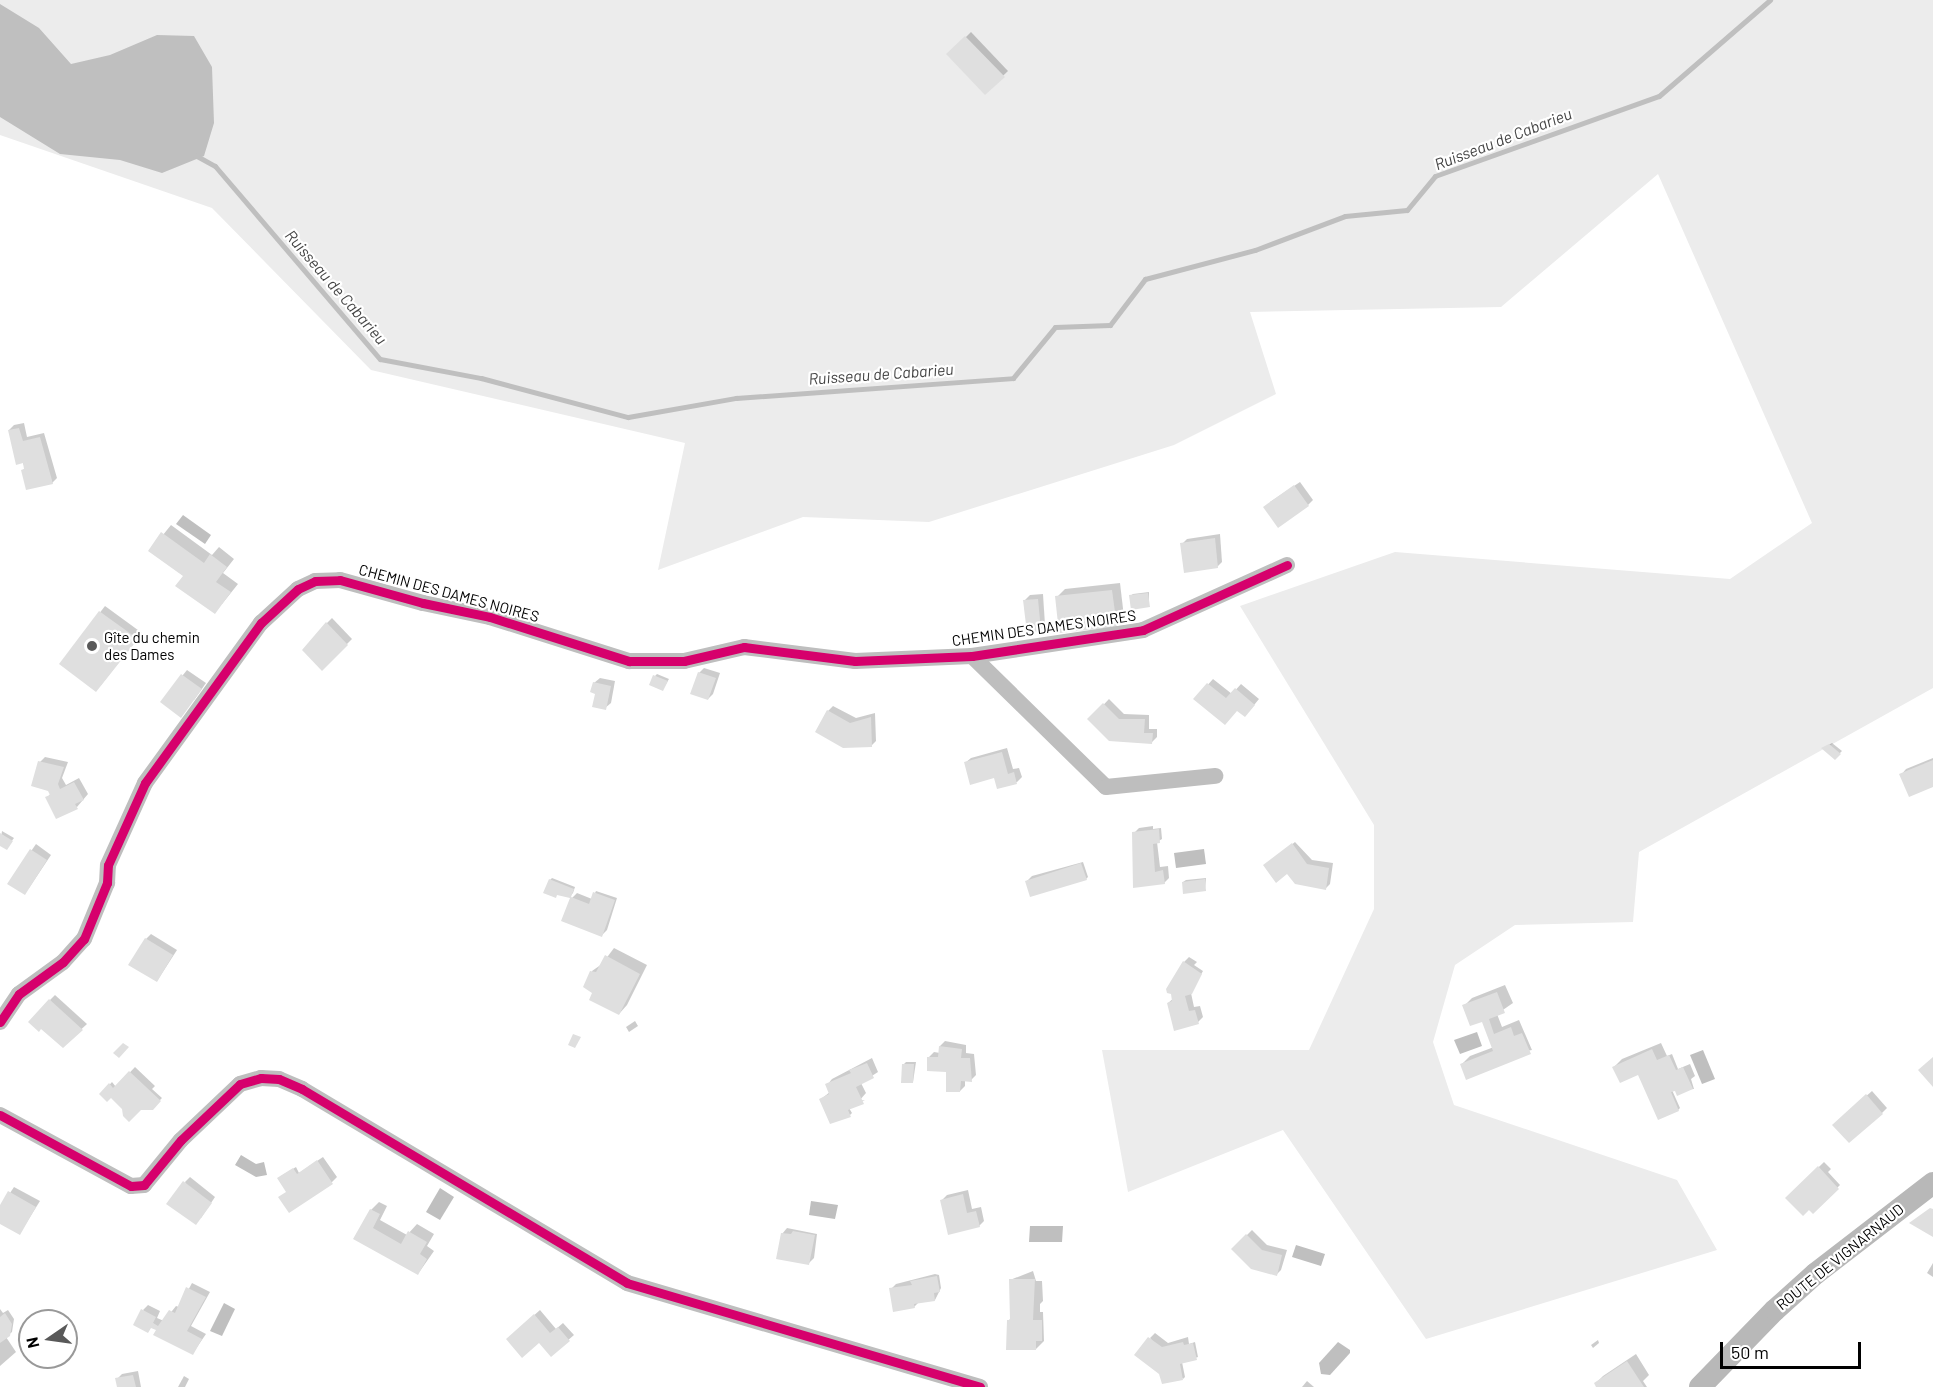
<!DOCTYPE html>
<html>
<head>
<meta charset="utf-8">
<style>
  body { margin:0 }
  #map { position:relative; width:1933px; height:1387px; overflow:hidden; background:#fff; font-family:Barlow,sans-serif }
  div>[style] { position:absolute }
  .green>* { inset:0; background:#ececec }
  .water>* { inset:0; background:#bfbfbf }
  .shadow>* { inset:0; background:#0003 }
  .stream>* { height:5px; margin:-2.5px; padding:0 2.5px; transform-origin:2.5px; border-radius:2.5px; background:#bfbfbf }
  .building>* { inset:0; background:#dfdfdf }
  .street>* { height:16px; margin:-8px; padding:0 8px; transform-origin:8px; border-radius:8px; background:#bebebe }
  .secondary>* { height:22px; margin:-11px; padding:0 11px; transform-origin:11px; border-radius:11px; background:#b8b8b8 }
  .cycleway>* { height:9px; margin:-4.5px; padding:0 4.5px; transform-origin:4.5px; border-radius:4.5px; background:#d6006c }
  .dots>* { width:16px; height:16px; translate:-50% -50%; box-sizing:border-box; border:3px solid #fff; border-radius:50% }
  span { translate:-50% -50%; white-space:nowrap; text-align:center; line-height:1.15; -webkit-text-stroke:4.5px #fff; paint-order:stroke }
  .street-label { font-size:15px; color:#000 }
  .poi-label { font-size:15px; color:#000 }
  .left { translate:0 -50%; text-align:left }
  .water-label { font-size:16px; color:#444; font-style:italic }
  .north { position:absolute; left:18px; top:1309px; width:60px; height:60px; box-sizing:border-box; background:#fff; border:2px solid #999; border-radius:50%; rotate:257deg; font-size:16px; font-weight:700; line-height:24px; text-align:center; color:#000 }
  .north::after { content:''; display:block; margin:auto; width:21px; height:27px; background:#595959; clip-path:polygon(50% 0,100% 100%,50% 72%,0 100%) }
  .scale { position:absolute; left:1720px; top:1342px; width:141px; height:27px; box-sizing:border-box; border:3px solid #000; border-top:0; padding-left:8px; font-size:18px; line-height:21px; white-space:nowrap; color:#000; -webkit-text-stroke:4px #fff; paint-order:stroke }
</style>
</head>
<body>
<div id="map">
  <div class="green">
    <i style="clip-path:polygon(0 0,1933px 0,1933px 688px,1639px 852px,1633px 922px,1515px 925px,1455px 965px,1433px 1042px,1454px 1105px,1677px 1180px,1717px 1250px,1426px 1339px,1283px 1130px,1128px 1192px,1102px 1050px,1309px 1050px,1374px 909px,1374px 825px,1240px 606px,1395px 552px,1730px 579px,1812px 523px,1658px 174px,1501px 307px,1250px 312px,1276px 394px,1174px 445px,929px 522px,803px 517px,658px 570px,685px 443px,371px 370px,212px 208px,0 135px)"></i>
  </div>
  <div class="water">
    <i style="clip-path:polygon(0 4px,39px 28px,71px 64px,110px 55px,157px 35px,194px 36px,212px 67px,214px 123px,204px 156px,162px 173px,120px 160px,60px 154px,0 117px)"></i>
    <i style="clip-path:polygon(183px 515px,211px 535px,205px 544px,176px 524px)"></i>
    <i style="clip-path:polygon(1204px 849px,1206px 864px,1176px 868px,1174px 853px)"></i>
    <i style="clip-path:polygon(1477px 1032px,1482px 1046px,1460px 1054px,1454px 1040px)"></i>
    <i style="clip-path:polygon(1703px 1050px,1715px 1079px,1702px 1084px,1690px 1055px)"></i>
    <i style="clip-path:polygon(241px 1155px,256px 1164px,264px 1162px,267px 1175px,256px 1177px,235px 1165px)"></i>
    <i style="clip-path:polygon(440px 1188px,454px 1197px,440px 1220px,426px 1212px)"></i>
    <i style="clip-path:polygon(811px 1201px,838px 1205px,835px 1219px,809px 1215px)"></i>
    <i style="clip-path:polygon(1030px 1226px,1063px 1226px,1062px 1242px,1029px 1242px)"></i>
    <i style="clip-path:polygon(1296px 1245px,1325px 1254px,1321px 1266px,1292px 1257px)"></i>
    <i style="clip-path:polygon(224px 1303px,235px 1309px,222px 1336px,210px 1331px)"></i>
    <i style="clip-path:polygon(1338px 1342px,1350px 1350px,1350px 1353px,1330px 1375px,1321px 1374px,1319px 1363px)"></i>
  </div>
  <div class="shadow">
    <i style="clip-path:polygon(971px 32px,1008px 71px,985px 93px,949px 54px)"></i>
    <i style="clip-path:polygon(24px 423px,27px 437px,44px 433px,57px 478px,52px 483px,22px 471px,25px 468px,9px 430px,14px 425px)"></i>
    <i style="clip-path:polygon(1300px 482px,1313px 500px,1308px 505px,1270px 502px)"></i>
    <i style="clip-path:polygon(171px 525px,212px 555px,219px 547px,234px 559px,223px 573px,238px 584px,222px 604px,150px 551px)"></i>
    <i style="clip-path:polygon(1220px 534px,1222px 562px,1217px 567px,1182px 544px,1187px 539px)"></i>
    <i style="clip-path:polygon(1120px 583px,1124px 617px,1116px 625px,1057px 597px,1065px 589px)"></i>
    <i style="clip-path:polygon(1149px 592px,1149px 606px,1130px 596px,1133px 594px)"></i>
    <i style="clip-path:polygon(1043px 594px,1045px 625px,1040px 630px,1025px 600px,1030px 595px)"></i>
    <i style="clip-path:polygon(105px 606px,142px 633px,101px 685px,61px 663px)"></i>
    <i style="clip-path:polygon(332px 618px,352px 639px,322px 669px,327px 623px)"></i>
    <i style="clip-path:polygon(704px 668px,720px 673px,713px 694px,708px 699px,699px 673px)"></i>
    <i style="clip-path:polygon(187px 670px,206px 683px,194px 700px,162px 701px)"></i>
    <i style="clip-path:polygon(657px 674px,669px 679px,663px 689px,655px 676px)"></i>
    <i style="clip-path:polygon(600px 678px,615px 681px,611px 703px,605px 708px,594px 683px)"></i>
    <i style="clip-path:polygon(1213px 679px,1232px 694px,1241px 684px,1259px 699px,1250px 710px,1196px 698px)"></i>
    <i style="clip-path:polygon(1109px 699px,1124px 714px,1149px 715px,1149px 729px,1157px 729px,1157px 737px,1152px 742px,1090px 719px)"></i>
    <i style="clip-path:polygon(833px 706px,856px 718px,875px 713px,876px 741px,871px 746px,828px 711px)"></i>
    <i style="clip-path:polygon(1832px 743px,1842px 751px,1835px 758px,1825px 747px)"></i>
    <i style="clip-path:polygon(1007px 748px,1013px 769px,1019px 768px,1022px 777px,1017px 782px,999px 787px,995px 776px,965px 763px,971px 758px)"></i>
    <i style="clip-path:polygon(45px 757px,68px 762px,62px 778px,66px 785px,79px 778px,88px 794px,77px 807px,47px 798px,51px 793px,40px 762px)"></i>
    <i style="clip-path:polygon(1933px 758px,1933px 786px,1901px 775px,1906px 769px)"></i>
    <i style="clip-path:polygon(1153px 826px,1153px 829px,1161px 828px,1162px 839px,1157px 842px,1160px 867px,1168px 866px,1169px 878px,1164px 883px,1134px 887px,1134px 833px,1139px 828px)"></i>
    <i style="clip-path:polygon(2px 831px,14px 838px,8px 846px,0 845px)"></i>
    <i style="clip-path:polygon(1295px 842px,1312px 860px,1333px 863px,1330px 884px,1325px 889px,1290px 846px)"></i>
    <i style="clip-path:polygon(36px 844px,51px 855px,29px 888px,9px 883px)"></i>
    <i style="clip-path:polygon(1083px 862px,1088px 877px,1086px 879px,1027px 881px,1032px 876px)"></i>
    <i style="clip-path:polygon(552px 878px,575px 887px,573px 893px,570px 896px,550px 880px)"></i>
    <i style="clip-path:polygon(1206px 878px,1205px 889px,1183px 882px,1186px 880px)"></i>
    <i style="clip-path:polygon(596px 891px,617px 898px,607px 930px,602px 935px,572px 898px,577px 893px,592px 899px)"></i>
    <i style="clip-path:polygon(151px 934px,177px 950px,157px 981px,146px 939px)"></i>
    <i style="clip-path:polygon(614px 948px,647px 965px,627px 1005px,619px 1014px,594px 993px,592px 971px,602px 964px)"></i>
    <i style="clip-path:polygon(1189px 957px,1197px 962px,1194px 965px,1203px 971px,1191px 993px,1194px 1007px,1200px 1006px,1203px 1017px,1198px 1022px,1168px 1003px,1174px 998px,1184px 962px)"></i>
    <i style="clip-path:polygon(1505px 985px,1513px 1003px,1497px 1014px,1502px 1027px,1519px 1020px,1532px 1050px,1462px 1064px,1470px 1056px,1494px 1047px,1483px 1020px,1464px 1006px,1472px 998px)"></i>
    <i style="clip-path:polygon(55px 995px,87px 1024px,63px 1046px,50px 1000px)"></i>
    <i style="clip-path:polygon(635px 1021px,638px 1026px,629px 1032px,626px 1027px)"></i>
    <i style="clip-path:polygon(945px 1041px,966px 1045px,966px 1053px,974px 1054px,976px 1075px,971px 1080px,965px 1080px,965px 1086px,960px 1091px,948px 1071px,929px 1057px,934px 1052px,940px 1053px,940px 1046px)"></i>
    <i style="clip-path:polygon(1661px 1043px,1667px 1056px,1672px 1054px,1678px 1069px,1690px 1064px,1695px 1076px,1691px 1079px,1694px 1089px,1672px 1090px,1680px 1108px,1678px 1110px,1639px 1073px,1614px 1067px,1622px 1059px)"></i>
    <i style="clip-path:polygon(872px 1058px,878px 1072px,861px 1083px,866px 1093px,859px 1101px,865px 1100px,849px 1108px,852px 1113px,850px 1115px,821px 1099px,830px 1092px,827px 1085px,832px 1079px)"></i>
    <i style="clip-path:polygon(906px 1062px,916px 1062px,913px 1082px,904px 1064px)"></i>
    <i style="clip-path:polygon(135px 1067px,155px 1086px,152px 1089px,162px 1098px,152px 1108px,124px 1109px,111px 1096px,101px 1094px,112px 1082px,116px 1087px)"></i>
    <i style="clip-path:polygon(1872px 1091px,1887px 1108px,1882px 1113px,1839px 1120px)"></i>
    <i style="clip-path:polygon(323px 1157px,337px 1177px,332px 1182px,288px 1192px,281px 1176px,296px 1167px,299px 1173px)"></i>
    <i style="clip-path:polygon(1824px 1162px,1831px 1169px,1828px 1172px,1840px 1185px,1813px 1212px,1787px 1198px)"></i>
    <i style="clip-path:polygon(190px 1177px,215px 1197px,201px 1218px,185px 1182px)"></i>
    <i style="clip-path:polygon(14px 1187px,40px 1201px,20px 1233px,0 1222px,0 1208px)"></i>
    <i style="clip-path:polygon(968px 1190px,972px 1209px,981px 1207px,984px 1221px,979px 1226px,942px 1200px,947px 1195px)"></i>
    <i style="clip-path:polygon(379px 1202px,387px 1206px,380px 1220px,407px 1235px,417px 1224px,434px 1234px,427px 1246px,434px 1251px,420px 1271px,355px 1239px,371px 1210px)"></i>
    <i style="clip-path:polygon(787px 1228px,817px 1234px,814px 1258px,809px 1263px,782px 1234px)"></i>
    <i style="clip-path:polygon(1252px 1230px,1267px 1245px,1287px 1250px,1281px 1270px,1276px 1275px,1233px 1249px)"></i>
    <i style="clip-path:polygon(1933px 1263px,1933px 1277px,1927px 1273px)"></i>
    <i style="clip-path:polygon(1033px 1271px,1036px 1281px,1042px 1281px,1043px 1301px,1040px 1304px,1040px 1312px,1043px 1312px,1044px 1341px,1036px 1349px,1008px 1321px,1011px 1318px,1010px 1280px)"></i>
    <i style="clip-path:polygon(935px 1274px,939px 1275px,941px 1288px,935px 1300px,919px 1302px,914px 1307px,891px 1289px,896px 1284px)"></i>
    <i style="clip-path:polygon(192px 1283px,210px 1292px,191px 1326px,206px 1334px,193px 1353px,158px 1330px,143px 1310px,148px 1305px,160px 1311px,157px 1318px,164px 1321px,176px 1306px,179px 1307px)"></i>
    <i style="clip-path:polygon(0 1309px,3px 1313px,8px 1310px,14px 1319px,12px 1332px,6px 1337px,16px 1352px,0 1366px)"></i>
    <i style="clip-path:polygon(540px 1310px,556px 1329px,563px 1323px,574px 1335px,551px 1355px,539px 1341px,513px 1334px)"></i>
    <i style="clip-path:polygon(1155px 1333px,1168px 1343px,1188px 1337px,1189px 1344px,1195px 1342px,1198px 1357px,1182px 1362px,1185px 1377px,1183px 1379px,1150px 1338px)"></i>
    <i style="clip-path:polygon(1598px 1340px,1599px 1343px,1593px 1348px,1591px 1345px)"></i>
    <i style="clip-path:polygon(1636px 1354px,1649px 1375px,1643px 1381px,1647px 1387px,1598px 1387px,1595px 1384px,1603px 1376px)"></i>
    <i style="clip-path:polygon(138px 1371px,141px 1387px,118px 1387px,117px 1379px,122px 1374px)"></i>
    <i style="clip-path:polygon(184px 1376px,189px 1379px,185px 1387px,178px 1387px)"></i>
    <i style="clip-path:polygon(1307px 1381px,1314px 1387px,1302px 1387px)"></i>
  </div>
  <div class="stream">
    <i style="left:195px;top:155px;width:23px;rotate:29deg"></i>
    <i style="left:215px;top:166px;width:254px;rotate:49.5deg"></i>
    <i style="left:380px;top:359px;width:103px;rotate:10.7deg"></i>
    <i style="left:481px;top:378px;width:152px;rotate:14.9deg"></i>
    <i style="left:628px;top:417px;width:110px;rotate:-10deg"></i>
    <i style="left:736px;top:398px;width:278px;rotate:-4.1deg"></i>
    <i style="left:1013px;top:378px;width:66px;rotate:-50.5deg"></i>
    <i style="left:1055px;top:327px;width:55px;rotate:-2.1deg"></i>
    <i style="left:1110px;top:325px;width:58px;rotate:-52.7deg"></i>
    <i style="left:1145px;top:279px;width:114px;rotate:-14.8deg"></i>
    <i style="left:1255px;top:250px;width:96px;rotate:-20.7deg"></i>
    <i style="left:1345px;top:216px;width:62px;rotate:-5.5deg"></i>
    <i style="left:1407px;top:210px;width:44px;rotate:-50.5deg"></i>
    <i style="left:1435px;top:176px;width:238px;rotate:-19.7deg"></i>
    <i style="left:1659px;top:96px;width:147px;rotate:-40.9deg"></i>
  </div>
  <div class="building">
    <i style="clip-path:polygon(965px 36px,1005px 77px,985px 95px,946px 54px)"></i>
    <i style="clip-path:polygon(19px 428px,23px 441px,40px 437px,53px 484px,26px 490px,21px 470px,24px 469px,23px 463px,16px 465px,8px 430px)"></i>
    <i style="clip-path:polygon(1294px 485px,1309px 506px,1278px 528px,1263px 507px)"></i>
    <i style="clip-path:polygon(161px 532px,204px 563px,210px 554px,227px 567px,216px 582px,231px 592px,215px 614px,175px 586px,183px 576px,148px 551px)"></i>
    <i style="clip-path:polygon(1215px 538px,1218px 568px,1184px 573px,1180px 543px)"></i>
    <i style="clip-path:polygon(1112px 590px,1117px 627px,1059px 633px,1055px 596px)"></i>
    <i style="clip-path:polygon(1148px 593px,1150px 607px,1131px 610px,1129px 595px)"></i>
    <i style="clip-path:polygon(1038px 599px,1041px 631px,1027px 633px,1023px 600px)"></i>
    <i style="clip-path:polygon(99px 611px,138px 639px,96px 692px,59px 664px)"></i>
    <i style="clip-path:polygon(326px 622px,348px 645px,322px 671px,302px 650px)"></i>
    <i style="clip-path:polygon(698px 672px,716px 678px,708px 700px,690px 694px)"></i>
    <i style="clip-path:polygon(181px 674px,202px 689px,181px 718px,160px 702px)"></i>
    <i style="clip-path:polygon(653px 675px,668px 681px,663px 691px,649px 685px)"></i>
    <i style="clip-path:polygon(593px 682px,611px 686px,606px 710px,592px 707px,595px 694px,590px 692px)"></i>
    <i style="clip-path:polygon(1207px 683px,1226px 698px,1235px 688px,1255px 705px,1245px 717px,1237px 711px,1225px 725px,1193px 699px)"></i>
    <i style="clip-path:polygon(1103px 703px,1119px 719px,1145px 719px,1144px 733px,1153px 733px,1152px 744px,1109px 741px,1087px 719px)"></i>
    <i style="clip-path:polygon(827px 710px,850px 723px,871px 717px,872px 747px,843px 748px,815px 732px)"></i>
    <i style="clip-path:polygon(1829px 744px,1841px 754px,1835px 760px,1821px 748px)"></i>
    <i style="clip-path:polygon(1002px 752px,1008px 774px,1014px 772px,1017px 784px,997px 789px,994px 778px,970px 785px,964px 762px)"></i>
    <i style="clip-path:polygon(1933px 760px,1933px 787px,1909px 797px,1899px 774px)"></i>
    <i style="clip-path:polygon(38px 761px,64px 767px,58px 784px,60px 789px,74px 782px,84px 800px,75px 804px,78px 809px,56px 819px,45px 797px,50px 795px,48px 791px,31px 786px)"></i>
    <i style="clip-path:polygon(1159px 829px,1160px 843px,1153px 844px,1155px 872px,1163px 870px,1165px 884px,1133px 888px,1132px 832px)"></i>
    <i style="clip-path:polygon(0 833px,13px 841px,7px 850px,0 846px)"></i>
    <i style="clip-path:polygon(1292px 843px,1307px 864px,1329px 868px,1326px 890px,1295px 884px,1287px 874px,1276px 883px,1263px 865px)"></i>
    <i style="clip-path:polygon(30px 849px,47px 860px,25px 895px,7px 884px)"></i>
    <i style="clip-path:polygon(1081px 863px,1087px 880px,1030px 897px,1025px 881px)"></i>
    <i style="clip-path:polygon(549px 879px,574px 889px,571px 897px,589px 904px,593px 892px,615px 900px,602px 937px,561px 921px,570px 898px,557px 895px,556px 898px,543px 893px)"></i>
    <i style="clip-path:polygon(1205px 879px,1206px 891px,1183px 894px,1182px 882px)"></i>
    <i style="clip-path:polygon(145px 938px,173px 955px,157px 982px,128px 965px)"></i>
    <i style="clip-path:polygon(605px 955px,640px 974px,619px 1015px,589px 1000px,592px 993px,583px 987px,590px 971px,596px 972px)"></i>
    <i style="clip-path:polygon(1183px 961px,1202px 974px,1192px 994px,1185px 996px,1189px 1011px,1195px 1010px,1199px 1024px,1174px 1031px,1167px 1003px,1172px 1001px,1171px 994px,1167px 993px,1166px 989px)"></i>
    <i style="clip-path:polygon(1497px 992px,1505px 1013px,1489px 1019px,1494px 1034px,1511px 1027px,1514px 1036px,1522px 1033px,1531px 1054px,1466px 1080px,1460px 1064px,1493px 1051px,1482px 1022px,1470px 1026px,1462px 1005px)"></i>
    <i style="clip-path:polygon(49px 999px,83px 1030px,63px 1048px,41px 1029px,39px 1032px,28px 1022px)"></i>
    <i style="clip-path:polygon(573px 1034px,581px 1037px,575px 1048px,568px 1045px)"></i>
    <i style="clip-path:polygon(123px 1043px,129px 1047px,119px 1058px,113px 1053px)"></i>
    <i style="clip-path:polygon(939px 1046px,962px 1049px,961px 1058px,970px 1058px,972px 1082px,961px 1081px,960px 1092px,946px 1092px,946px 1072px,927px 1071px,927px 1057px,938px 1057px)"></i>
    <i style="clip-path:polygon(1652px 1049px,1657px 1060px,1669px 1055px,1676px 1070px,1683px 1067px,1693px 1089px,1677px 1096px,1675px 1091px,1671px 1092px,1679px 1111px,1658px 1120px,1638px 1075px,1620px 1083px,1612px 1067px)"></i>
    <i style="clip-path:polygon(1933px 1057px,1933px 1087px,1918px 1070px)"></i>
    <i style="clip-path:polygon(867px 1063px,874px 1078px,856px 1087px,864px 1104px,848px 1110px,851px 1117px,830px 1124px,819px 1099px,829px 1094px,825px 1084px,851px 1073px,849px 1070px)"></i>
    <i style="clip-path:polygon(902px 1064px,914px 1064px,913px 1083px,901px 1083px)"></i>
    <i style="clip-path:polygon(129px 1071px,161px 1101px,153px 1110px,141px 1110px,129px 1122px,123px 1116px,122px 1109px,111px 1098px,107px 1102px,99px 1094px,109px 1083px,113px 1088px)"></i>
    <i style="clip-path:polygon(1866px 1094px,1883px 1114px,1849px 1143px,1832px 1125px)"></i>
    <i style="clip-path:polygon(317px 1160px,333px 1184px,289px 1213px,278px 1197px,286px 1192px,277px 1178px,293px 1168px,297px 1174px)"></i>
    <i style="clip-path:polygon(1818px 1166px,1839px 1189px,1813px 1214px,1809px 1210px,1803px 1216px,1785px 1198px)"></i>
    <i style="clip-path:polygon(183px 1181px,212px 1203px,196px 1225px,166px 1204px)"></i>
    <i style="clip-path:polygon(8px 1191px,36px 1207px,20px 1235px,0 1224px,0 1205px)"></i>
    <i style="clip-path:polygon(963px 1194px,967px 1213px,976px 1211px,980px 1227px,948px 1235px,940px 1200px)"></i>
    <i style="clip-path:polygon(1930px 1208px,1933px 1209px,1933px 1237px,1909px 1223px)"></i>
    <i style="clip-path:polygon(370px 1209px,380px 1214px,373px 1228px,401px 1244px,408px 1231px,427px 1242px,420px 1254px,427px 1259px,418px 1275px,353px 1239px)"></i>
    <i style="clip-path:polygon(793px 1231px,815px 1235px,809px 1265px,776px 1259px,781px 1233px,791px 1234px)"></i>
    <i style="clip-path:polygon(1246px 1234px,1262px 1250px,1282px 1255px,1277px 1276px,1251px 1269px,1231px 1249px)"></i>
    <i style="clip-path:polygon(937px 1276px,940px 1292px,934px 1293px,935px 1301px,914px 1304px,915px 1308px,893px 1312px,889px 1288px,912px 1285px,910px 1281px)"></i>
    <i style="clip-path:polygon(1009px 1279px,1035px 1279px,1033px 1320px,1042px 1320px,1042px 1341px,1036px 1341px,1036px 1350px,1006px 1350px,1007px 1320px,1010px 1320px)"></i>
    <i style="clip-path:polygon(186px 1287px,206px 1297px,187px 1331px,202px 1339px,193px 1355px,153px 1335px,156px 1330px,151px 1328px,148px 1333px,133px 1325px,141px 1309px,156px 1317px,153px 1323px,158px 1326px,169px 1310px,175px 1313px)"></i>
    <i style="clip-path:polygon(5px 1313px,12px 1324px,10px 1336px,0 1343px,0 1317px)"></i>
    <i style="clip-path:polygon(534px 1314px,550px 1333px,558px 1327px,570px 1341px,551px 1357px,539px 1343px,522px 1358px,506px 1339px)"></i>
    <i style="clip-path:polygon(1148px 1337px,1162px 1347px,1183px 1342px,1184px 1345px,1193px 1343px,1197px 1360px,1180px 1364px,1183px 1380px,1162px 1384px,1159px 1374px,1134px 1355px)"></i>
    <i style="clip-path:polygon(1627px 1361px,1644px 1387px,1596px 1387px,1594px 1383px)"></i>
    <i style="clip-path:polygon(133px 1375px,136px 1387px,117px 1387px,115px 1378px)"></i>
  </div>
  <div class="street">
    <i style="left:972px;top:656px;width:187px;rotate:44.4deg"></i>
    <i style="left:1106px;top:787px;width:110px;rotate:-5.8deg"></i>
    <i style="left:0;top:1022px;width:34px;rotate:-56deg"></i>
    <i style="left:19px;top:994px;width:54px;rotate:-36deg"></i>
    <i style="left:63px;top:962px;width:31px;rotate:-48deg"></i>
    <i style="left:84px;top:939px;width:61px;rotate:-67.7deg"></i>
    <i style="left:107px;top:883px;width:18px;rotate:-87deg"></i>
    <i style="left:108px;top:865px;width:90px;rotate:-65.7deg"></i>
    <i style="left:145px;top:783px;width:198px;rotate:-54.1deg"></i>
    <i style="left:261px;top:623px;width:50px;rotate:-42.6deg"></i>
    <i style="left:298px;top:589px;width:19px;rotate:-25deg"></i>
    <i style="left:315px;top:581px;width:25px;rotate:-2deg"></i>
    <i style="left:340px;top:580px;width:86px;rotate:15.5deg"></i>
    <i style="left:423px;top:603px;width:68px;rotate:11.8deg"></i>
    <i style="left:490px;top:617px;width:146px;rotate:17.6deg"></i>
    <i style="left:629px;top:661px;width:55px"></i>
    <i style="left:684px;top:661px;width:62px;rotate:-13.1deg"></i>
    <i style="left:744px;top:647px;width:112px;rotate:7.2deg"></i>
    <i style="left:855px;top:661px;width:117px;rotate:-2.4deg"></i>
    <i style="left:972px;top:656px;width:173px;rotate:-8.6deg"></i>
    <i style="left:1143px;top:630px;width:158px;rotate:-24.3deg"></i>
    <i style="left:0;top:1115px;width:149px;rotate:28.5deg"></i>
    <i style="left:131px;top:1186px;width:13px;rotate:-4deg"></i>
    <i style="left:144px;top:1185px;width:58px;rotate:-50.6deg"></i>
    <i style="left:181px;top:1140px;width:81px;rotate:-43.5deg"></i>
    <i style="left:240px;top:1084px;width:22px;rotate:-16deg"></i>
    <i style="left:261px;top:1078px;width:18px;rotate:3deg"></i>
    <i style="left:279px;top:1079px;width:25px;rotate:23deg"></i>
    <i style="left:302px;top:1089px;width:378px;rotate:30.8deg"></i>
    <i style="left:627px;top:1283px;width:368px;rotate:16.4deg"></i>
  </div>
  <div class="secondary">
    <i style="left:1700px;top:1387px;width:107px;rotate:-45.8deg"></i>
    <i style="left:1775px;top:1310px;width:54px;rotate:-42deg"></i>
    <i style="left:1815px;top:1274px;width:149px;rotate:-37.6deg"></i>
  </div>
  <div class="cycleway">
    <i style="left:0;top:1022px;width:34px;rotate:-56deg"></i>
    <i style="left:19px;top:994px;width:54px;rotate:-36deg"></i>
    <i style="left:63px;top:962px;width:31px;rotate:-48deg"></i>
    <i style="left:84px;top:939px;width:61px;rotate:-67.7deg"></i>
    <i style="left:107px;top:883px;width:18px;rotate:-87deg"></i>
    <i style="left:108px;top:865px;width:90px;rotate:-65.7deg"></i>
    <i style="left:145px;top:783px;width:198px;rotate:-54.1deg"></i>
    <i style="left:261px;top:623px;width:50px;rotate:-42.6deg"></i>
    <i style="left:298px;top:589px;width:19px;rotate:-25deg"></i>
    <i style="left:315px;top:581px;width:25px;rotate:-2deg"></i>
    <i style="left:340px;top:580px;width:86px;rotate:15.5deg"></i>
    <i style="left:423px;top:603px;width:68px;rotate:11.8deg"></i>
    <i style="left:490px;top:617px;width:146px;rotate:17.6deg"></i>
    <i style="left:629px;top:661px;width:55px"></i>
    <i style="left:684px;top:661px;width:62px;rotate:-13.1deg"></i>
    <i style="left:744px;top:647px;width:112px;rotate:7.2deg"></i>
    <i style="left:855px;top:661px;width:117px;rotate:-2.4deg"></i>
    <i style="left:972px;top:656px;width:173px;rotate:-8.6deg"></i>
    <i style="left:1143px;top:630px;width:158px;rotate:-24.3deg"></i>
    <i style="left:0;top:1115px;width:149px;rotate:28.5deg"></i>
    <i style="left:131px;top:1186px;width:13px;rotate:-4deg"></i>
    <i style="left:144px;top:1185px;width:58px;rotate:-50.6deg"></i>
    <i style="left:181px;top:1140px;width:81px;rotate:-43.5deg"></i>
    <i style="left:240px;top:1084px;width:22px;rotate:-16deg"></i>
    <i style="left:261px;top:1078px;width:18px;rotate:3deg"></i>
    <i style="left:279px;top:1079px;width:25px;rotate:23deg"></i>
    <i style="left:302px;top:1089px;width:378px;rotate:30.8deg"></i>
    <i style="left:627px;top:1283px;width:368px;rotate:16.4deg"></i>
  </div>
  <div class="dots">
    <i style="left:92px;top:646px;background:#595959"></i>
  </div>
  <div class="street-label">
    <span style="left:449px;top:593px;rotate:15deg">CHEMIN DES DAMES NOIRES</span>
    <span style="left:1044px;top:628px;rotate:-8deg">CHEMIN DES DAMES NOIRES</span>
    <span style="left:1840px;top:1257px;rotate:-39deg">ROUTE DE VIGNARNAUD</span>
  </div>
  <div class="poi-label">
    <span class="left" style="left:104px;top:646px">Gîte du chemin<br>des Dames</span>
  </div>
  <div class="water-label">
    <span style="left:1503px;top:139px;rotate:-21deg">Ruisseau de Cabarieu</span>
    <span style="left:336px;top:287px;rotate:49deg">Ruisseau de Cabarieu</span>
    <span style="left:881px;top:374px;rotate:-4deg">Ruisseau de Cabarieu</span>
  </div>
  <div class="north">N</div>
  <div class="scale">50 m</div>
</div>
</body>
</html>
